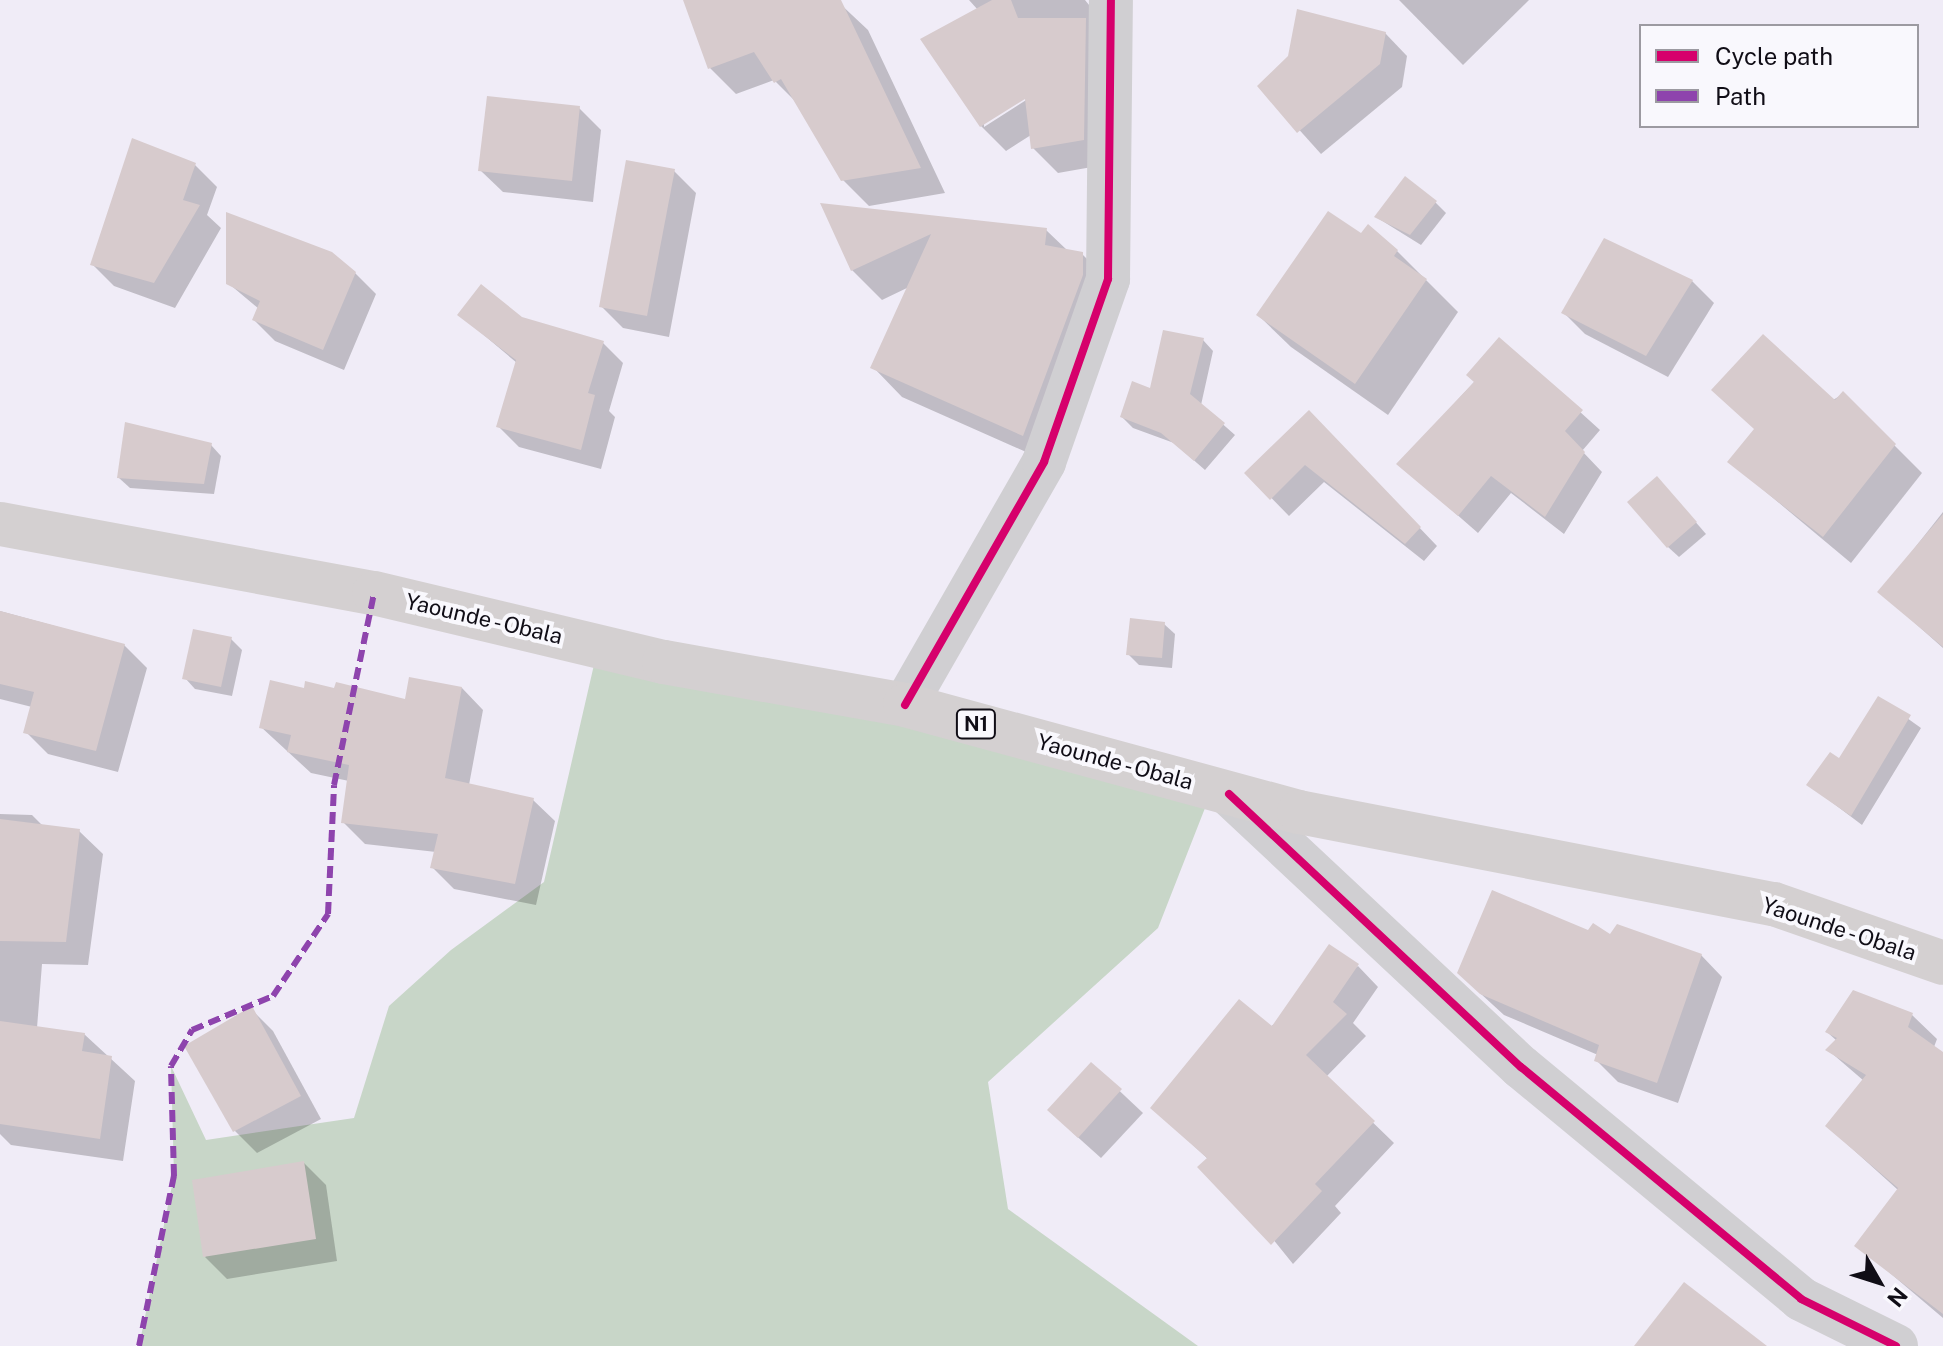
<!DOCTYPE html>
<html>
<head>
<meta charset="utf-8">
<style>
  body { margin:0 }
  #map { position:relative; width:1943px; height:1346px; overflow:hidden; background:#f0ecf7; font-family:"Public Sans",sans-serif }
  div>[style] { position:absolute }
  .green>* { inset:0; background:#c8d6c8 }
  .shadow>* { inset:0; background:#0003 }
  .building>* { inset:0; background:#d7cbcd }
  .minor>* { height:44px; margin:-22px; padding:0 22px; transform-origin:22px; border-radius:22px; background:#d0cfd2 }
  .highway>* { height:44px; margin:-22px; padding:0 22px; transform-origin:22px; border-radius:22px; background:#d4d0d1 }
  .quiet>* { height:6px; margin-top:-3px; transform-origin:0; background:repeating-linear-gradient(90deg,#8e44ad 0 12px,transparent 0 18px) }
  .cycleway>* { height:8px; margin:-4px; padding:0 4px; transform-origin:4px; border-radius:4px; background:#d6006c }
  span { translate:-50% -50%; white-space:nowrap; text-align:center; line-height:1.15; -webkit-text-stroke:8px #f9f8fd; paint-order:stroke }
  .shield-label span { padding:2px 6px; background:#f9f8fd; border:2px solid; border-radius:6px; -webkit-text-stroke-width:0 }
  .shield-label { font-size:20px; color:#100d16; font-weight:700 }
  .street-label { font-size:22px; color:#100d16 }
  .legend { position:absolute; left:1639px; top:24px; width:280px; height:104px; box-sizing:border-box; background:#f9f8fd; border:2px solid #9c9aa1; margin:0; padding:10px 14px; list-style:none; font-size:24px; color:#100d16 }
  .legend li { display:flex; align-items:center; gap:16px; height:40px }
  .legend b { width:40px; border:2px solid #9c9aa1 }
  .north { position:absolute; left:1839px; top:1242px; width:80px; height:80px; -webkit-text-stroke:6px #f9f8fd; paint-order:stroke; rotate:129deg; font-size:22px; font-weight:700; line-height:32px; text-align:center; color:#100d16 }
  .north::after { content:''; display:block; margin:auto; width:28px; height:36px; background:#100d16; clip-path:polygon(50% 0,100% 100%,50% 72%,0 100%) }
</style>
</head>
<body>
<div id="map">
  <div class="green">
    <i style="clip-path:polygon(599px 643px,1216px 780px,1158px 928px,988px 1082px,1008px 1209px,1198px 1346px,139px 1346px,174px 1176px,171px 1066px,206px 1140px,354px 1118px,389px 1006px,451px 950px,544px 882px)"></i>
  </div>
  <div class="shadow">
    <i style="clip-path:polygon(685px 0,836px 0,868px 30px,945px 193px,869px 206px,843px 180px,798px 104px,774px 80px,736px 94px,710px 68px)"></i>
    <i style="clip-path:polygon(evenodd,969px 0,1085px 0,1110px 31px,1109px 164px,1058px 173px,1033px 148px,1031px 135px,1006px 151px,981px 126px,978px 10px,969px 0,1032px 92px,1034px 95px,984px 127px,984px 123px,1032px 92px)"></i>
    <i style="clip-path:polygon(1399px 0,1529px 0,1463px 65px)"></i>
    <i style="clip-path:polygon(1385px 33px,1407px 56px,1402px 87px,1321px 154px,1260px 86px,1289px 57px)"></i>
    <i style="clip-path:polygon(579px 108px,601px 130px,593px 202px,503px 192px,480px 170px)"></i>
    <i style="clip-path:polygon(195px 165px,217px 187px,207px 215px,221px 228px,175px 308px,114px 286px,92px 264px)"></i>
    <i style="clip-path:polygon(674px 171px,696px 193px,669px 337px,623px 328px,601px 306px)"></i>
    <i style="clip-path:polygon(1435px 202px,1446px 213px,1421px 245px,1376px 217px)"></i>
    <i style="clip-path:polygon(823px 205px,1046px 230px,1068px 251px,1082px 254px,1112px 284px,1053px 464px,902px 397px,873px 367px,909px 287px,882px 300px,852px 270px)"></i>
    <i style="clip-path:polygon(1361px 236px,1397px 251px,1458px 312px,1388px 415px,1291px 347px,1258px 315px)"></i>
    <i style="clip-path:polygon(355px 273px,376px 294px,344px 370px,275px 341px,254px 320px,259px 309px,228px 283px)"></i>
    <i style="clip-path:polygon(1692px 281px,1714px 303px,1668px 377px,1585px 334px,1563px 312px)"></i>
    <i style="clip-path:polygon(460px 315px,603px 343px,623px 363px,609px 411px,615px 417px,601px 469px,519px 447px,499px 427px,517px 363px)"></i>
    <i style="clip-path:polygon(1203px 340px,1213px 351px,1201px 405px,1235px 435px,1205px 470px,1174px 443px,1133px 428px,1122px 417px)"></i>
    <i style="clip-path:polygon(1507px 346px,1600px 430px,1582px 451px,1602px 472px,1564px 534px,1511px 493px,1478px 533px,1399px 464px)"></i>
    <i style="clip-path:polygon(1843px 394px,1922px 473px,1851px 563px,1730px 462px)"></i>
    <i style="clip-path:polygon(127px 424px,211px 445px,221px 456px,214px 494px,130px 488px,119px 478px)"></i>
    <i style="clip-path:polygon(1327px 431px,1437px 546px,1424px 561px,1324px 482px,1289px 516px,1247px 473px)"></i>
    <i style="clip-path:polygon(1667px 489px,1706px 534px,1679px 557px,1668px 547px)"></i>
    <i style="clip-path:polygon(1943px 512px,1943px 648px,1880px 592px)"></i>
    <i style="clip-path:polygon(0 611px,124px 645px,147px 668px,118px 772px,48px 754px,26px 732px,32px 707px,0 699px)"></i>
    <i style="clip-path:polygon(1164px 624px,1175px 634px,1172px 668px,1139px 665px,1128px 654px)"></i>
    <i style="clip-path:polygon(231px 639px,242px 650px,232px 696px,195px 689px,185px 678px)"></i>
    <i style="clip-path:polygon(462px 688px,483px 710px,469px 785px,533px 800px,555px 821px,536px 905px,454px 889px,432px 867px,436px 852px,365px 844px,343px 822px,349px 781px,311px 773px,261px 727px,305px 690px,407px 701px)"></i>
    <i style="clip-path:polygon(1879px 698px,1921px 728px,1862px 825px,1809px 785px,1839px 760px)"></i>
    <i style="clip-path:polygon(0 814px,32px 815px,44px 827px,79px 831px,103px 854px,88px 965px,42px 964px,37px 1028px,84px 1034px,135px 1081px,123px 1161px,11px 1145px,0 1134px)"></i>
    <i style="clip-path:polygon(1588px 933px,1701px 955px,1722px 977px,1678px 1103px,1618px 1082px,1596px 1060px,1598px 1055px,1504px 1015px,1481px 994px)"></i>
    <i style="clip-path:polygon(1358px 966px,1378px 987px,1353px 1023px,1366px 1036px,1326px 1077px,1394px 1143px,1335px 1206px,1341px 1213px,1293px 1264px,1208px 1159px,1153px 1108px)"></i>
    <i style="clip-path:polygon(251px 1009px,273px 1031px,321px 1119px,257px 1153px,235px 1131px)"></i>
    <i style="clip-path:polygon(1912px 1015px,1937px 1039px,1934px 1047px,1943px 1054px,1943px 1318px,1857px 1245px,1898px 1190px,1827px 1126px,1864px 1081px,1828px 1050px,1837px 1041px,1827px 1032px)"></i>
    <i style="clip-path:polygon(1091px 1064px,1143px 1113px,1101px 1158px,1072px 1132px)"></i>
    <i style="clip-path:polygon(304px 1163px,326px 1185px,337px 1261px,227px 1279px,205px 1257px)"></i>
  </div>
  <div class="building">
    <i style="clip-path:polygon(683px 0,841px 0,921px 168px,841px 181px,781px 79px,774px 83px,754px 52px,708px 69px)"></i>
    <i style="clip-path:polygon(992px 0,1011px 0,1018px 18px,1086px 18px,1084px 140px,1031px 149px,1025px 99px,980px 127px,920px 39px)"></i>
    <i style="clip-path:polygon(1297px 9px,1386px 32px,1380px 64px,1297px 133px,1257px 86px,1288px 56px)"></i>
    <i style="clip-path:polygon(487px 96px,580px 106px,572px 181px,478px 171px)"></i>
    <i style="clip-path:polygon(132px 138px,196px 163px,183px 200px,200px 205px,154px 283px,90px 265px)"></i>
    <i style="clip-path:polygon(626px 160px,675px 169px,647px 316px,599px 307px)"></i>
    <i style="clip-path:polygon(1405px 176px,1437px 201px,1410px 235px,1374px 217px)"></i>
    <i style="clip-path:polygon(820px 203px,1047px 228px,1045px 245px,1083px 252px,1083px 275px,1023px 436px,870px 368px,931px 234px,851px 271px)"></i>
    <i style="clip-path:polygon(1328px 211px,1361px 233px,1368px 224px,1398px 250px,1394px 256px,1427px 279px,1355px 384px,1256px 315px)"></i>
    <i style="clip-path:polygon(226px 212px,332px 252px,356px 272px,323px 350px,252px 320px,260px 301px,226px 284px)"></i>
    <i style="clip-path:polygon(1604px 238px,1693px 280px,1646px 356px,1561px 313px)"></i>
    <i style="clip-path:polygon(481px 284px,522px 317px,604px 341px,588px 393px,595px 395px,581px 450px,496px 427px,516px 360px,457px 315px)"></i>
    <i style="clip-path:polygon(1163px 330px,1204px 338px,1190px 394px,1225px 423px,1194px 461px,1161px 433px,1120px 417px,1132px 381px,1150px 388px)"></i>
    <i style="clip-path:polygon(1763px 334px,1835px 400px,1843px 391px,1896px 444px,1823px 537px,1727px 462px,1754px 429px,1711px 390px)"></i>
    <i style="clip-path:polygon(1499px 337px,1583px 410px,1565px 431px,1585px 452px,1545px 517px,1491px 476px,1458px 516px,1396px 464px,1474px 382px,1466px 375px)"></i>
    <i style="clip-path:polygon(1309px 410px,1421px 527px,1405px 544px,1305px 465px,1270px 500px,1244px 473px)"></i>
    <i style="clip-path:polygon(125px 422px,212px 443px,204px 484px,117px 478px)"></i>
    <i style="clip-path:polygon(1657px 476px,1697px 522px,1667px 548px,1627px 502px)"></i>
    <i style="clip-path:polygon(1943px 514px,1943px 647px,1877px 592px)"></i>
    <i style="clip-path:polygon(0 611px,125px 644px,96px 751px,23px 733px,34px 692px,0 684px)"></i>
    <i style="clip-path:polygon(1130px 618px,1165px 622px,1162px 658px,1126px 655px)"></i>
    <i style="clip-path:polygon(193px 629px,232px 637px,221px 687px,182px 679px)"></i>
    <i style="clip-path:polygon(409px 677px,462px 687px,445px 778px,534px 798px,515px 884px,430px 868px,438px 834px,341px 823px,349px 765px,287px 752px,291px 735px,259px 728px,270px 680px,304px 688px,305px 681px,334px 688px,336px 682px,405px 699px)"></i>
    <i style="clip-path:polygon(1878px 696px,1911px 715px,1851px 816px,1806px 785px,1830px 752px,1839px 758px)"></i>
    <i style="clip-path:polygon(0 819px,80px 829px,66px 942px,0 941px)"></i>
    <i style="clip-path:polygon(1492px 890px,1588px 930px,1593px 923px,1610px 934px,1617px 924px,1702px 954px,1657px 1083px,1594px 1061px,1599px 1045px,1480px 994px,1457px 973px)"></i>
    <i style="clip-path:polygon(1329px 944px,1359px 964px,1333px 1002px,1347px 1014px,1306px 1055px,1375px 1121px,1315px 1184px,1322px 1191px,1271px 1245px,1197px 1167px,1207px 1158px,1150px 1108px,1239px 999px,1272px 1026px)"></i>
    <i style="clip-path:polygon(1853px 990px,1913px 1013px,1908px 1027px,1943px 1052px,1943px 1314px,1854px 1246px,1898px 1188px,1825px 1126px,1866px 1075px,1825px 1050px,1837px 1038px,1825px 1032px)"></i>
    <i style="clip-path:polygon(252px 1006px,301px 1096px,233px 1132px,184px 1046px)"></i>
    <i style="clip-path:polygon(0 1021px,85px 1033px,82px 1051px,112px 1056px,100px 1139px,0 1124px)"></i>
    <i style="clip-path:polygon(1091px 1062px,1122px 1089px,1078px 1138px,1047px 1110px)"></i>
    <i style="clip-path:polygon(304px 1161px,316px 1239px,203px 1257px,192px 1180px)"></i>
    <i style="clip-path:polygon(1684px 1282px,1767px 1346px,1634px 1346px)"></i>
  </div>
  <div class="minor">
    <i style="left:905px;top:705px;width:280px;rotate:-60.2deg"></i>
    <i style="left:1044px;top:462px;width:194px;rotate:-70.7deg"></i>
    <i style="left:1108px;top:279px;width:279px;rotate:-89.4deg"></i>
    <i style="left:1229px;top:794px;width:400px;rotate:43.1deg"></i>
    <i style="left:1521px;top:1067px;width:364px;rotate:39.6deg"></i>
    <i style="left:1801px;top:1299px;width:106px;rotate:26.3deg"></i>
  </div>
  <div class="highway">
    <i style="left:0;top:524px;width:380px;rotate:10.5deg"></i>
    <i style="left:374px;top:593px;width:298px;rotate:13.4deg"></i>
    <i style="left:664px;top:662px;width:245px;rotate:10.1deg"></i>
    <i style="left:905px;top:705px;width:408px;rotate:15.2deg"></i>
    <i style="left:1299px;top:812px;width:484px;rotate:11deg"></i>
    <i style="left:1774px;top:904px;width:179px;rotate:19.2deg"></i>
  </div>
  <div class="quiet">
    <i style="left:139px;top:1346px;width:174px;rotate:-78.4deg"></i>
    <i style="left:174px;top:1176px;width:110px;rotate:-91.6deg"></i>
    <i style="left:171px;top:1066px;width:42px;rotate:-59.7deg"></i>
    <i style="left:192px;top:1030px;width:88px;rotate:-22.8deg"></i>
    <i style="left:273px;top:996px;width:99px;rotate:-56.1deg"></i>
    <i style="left:328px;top:914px;width:129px;rotate:-87.3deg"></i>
    <i style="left:334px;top:785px;width:196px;rotate:-78.2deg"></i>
  </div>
  <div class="cycleway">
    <i style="left:905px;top:705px;width:280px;rotate:-60.2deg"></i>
    <i style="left:1044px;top:462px;width:194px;rotate:-70.7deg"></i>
    <i style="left:1108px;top:279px;width:279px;rotate:-89.4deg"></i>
    <i style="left:1229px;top:794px;width:400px;rotate:43.1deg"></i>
    <i style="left:1521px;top:1067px;width:364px;rotate:39.6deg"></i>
    <i style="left:1801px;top:1299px;width:106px;rotate:26.3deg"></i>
  </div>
  <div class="shield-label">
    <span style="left:976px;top:724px">N1</span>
  </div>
  <div class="street-label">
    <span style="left:484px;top:619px;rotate:13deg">Yaounde - Obala</span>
    <span style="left:1115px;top:762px;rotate:15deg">Yaounde - Obala</span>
    <span style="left:1839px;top:929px;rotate:18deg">Yaounde - Obala</span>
  </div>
  <ul class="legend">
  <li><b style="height:10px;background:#d6006c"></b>Cycle path</li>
  <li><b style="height:10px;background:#8e44ad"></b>Path</li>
  </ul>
  <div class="north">N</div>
</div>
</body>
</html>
